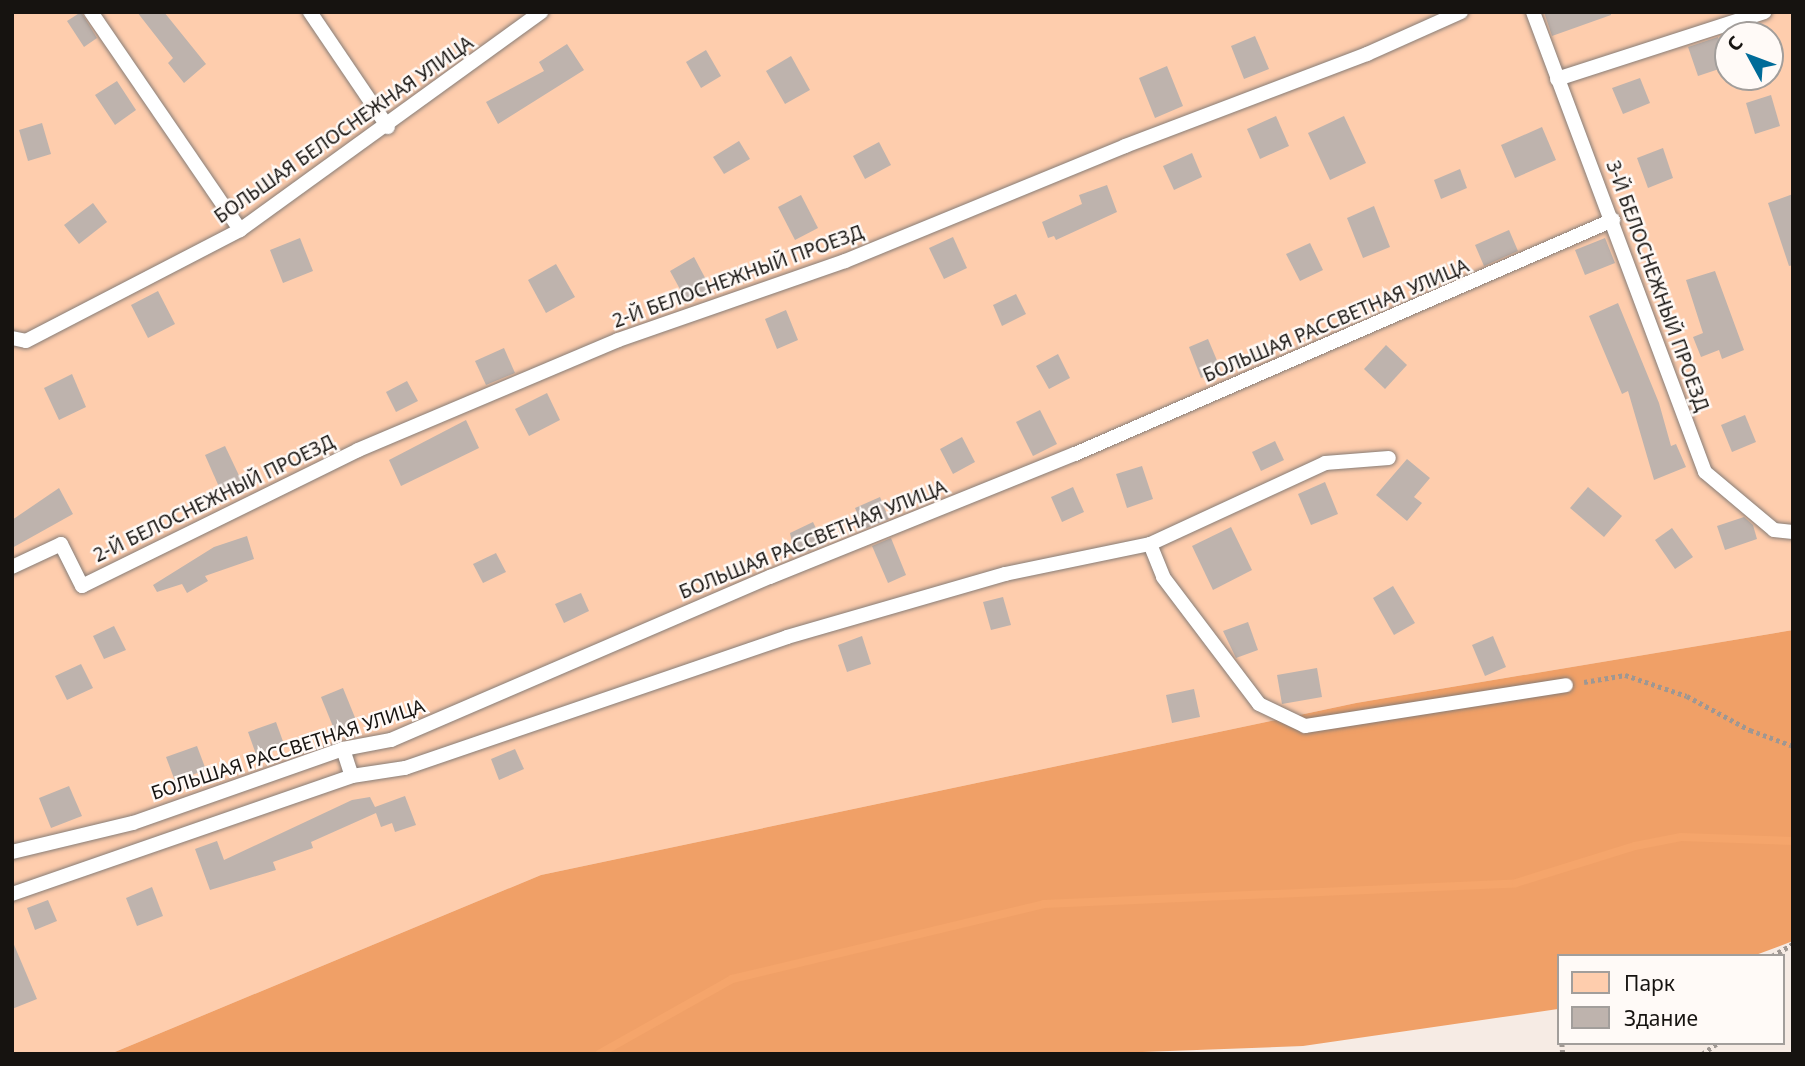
<!DOCTYPE html>
<html>
<head>
<meta charset="utf-8">
<style>
  body { margin:0 }
  #map { position:relative; width:1805px; height:1066px; overflow:hidden; background:#f6ebe4; font-family:"Noto Sans",sans-serif }
  div>[style] { position:absolute }
  .green>* { inset:0; background:#fecdad }
  .forest>* { inset:0; background:#f0a067 }
  .stream>* { height:8px; margin:-4px; padding:0 4px; transform-origin:4px; border-radius:4px; background:#f5a56b }
  .building>* { inset:0; background:#beb3ad }
  .path>* { height:4.5px; margin-top:-2.25px; transform-origin:0; background:repeating-linear-gradient(90deg,#9f9792 0 3.5px,transparent 0 7px) }
  .roads { filter:drop-shadow(0 0 2px #867c76) drop-shadow(0 0 2px #867c76) }
  .lane>* { height:14px; margin:-7px; padding:0 7px; transform-origin:7px; border-radius:7px; background:#fff }
  span { translate:-50% -50%; white-space:nowrap; text-align:center; line-height:1.15; -webkit-text-stroke:5px #fffaf7; paint-order:stroke }
  .street-label { font-size:19px; color:#161310 }
  .frame { position:absolute; inset:0; border:14px solid #161310; pointer-events:none }
  .legend { position:absolute; left:1557px; top:954px; width:228px; height:91px; box-sizing:border-box; background:#fffaf7; border:2px solid #a29e9b; margin:0; padding:9px 12px; list-style:none; font-size:21px; color:#161310 }
  .legend li { display:flex; align-items:center; gap:14px; height:35px }
  .legend b { width:35px; border:2px solid #a29e9b }
  .north { position:absolute; left:1714px; top:21px; width:70px; height:70px; box-sizing:border-box; background:#fffaf7; border:2px solid #a29e9b; border-radius:50%; rotate:311deg; font-size:19px; font-weight:700; line-height:28px; text-align:center; color:#161310 }
  .north::after { content:''; display:block; margin:auto; width:24px; height:32px; background:#006c99; clip-path:polygon(50% 0,100% 100%,50% 72%,0 100%) }
</style>
</head>
<body>
<div id="map">
  <div class="green">
    <i style="clip-path:polygon(evenodd,12px 12px,1793px 12px,1793px 630px,1356px 703px,541px 875px,110px 1054px,12px 1054px,12px 12px,1728px 35px,1770px 35px,1770px 77px,1728px 77px,1728px 35px)"></i>
  </div>
  <div class="forest">
    <i style="clip-path:polygon(1793px 630px,1793px 941px,1753px 956px,1558px 956px,1558px 1009px,1303px 1046px,1088px 1054px,110px 1054px,541px 875px,1356px 703px)"></i>
  </div>
  <div class="stream">
    <i style="left:599px;top:1054px;width:153px;rotate:-29.4deg"></i>
    <i style="left:732px;top:979px;width:321px;rotate:-13.5deg"></i>
    <i style="left:1044px;top:904px;width:472px;rotate:-2.5deg"></i>
    <i style="left:1516px;top:883px;width:125px;rotate:-17.3deg"></i>
    <i style="left:1635px;top:846px;width:47px;rotate:-11.1deg"></i>
    <i style="left:1681px;top:837px;width:112px;rotate:2deg"></i>
  </div>
  <div class="building">
    <i style="clip-path:polygon(81px 12px,97px 38px,84px 47px,67px 21px)"></i>
    <i style="clip-path:polygon(137px 12px,164px 12px,206px 64px,184px 83px,168px 63px,173px 58px)"></i>
    <i style="clip-path:polygon(1544px 12px,1611px 12px,1611px 15px,1552px 36px)"></i>
    <i style="clip-path:polygon(1255px 36px,1269px 69px,1244px 79px,1231px 46px)"></i>
    <i style="clip-path:polygon(1718px 37px,1728px 66px,1698px 76px,1688px 47px)"></i>
    <i style="clip-path:polygon(567px 44px,584px 70px,498px 124px,486px 102px,544px 71px,539px 62px)"></i>
    <i style="clip-path:polygon(706px 50px,721px 76px,701px 88px,686px 62px)"></i>
    <i style="clip-path:polygon(791px 56px,810px 90px,785px 104px,766px 71px)"></i>
    <i style="clip-path:polygon(1167px 66px,1183px 106px,1155px 118px,1139px 78px)"></i>
    <i style="clip-path:polygon(1640px 78px,1650px 103px,1623px 114px,1612px 88px)"></i>
    <i style="clip-path:polygon(117px 81px,136px 110px,115px 125px,95px 95px)"></i>
    <i style="clip-path:polygon(1771px 95px,1780px 126px,1755px 134px,1746px 103px)"></i>
    <i style="clip-path:polygon(1276px 116px,1289px 146px,1260px 159px,1247px 129px)"></i>
    <i style="clip-path:polygon(1344px 116px,1366px 163px,1330px 180px,1308px 133px)"></i>
    <i style="clip-path:polygon(42px 123px,51px 154px,28px 161px,19px 130px)"></i>
    <i style="clip-path:polygon(1542px 127px,1556px 160px,1515px 178px,1501px 145px)"></i>
    <i style="clip-path:polygon(739px 141px,750px 159px,724px 174px,713px 157px)"></i>
    <i style="clip-path:polygon(879px 142px,891px 165px,865px 179px,853px 156px)"></i>
    <i style="clip-path:polygon(1663px 148px,1673px 178px,1648px 188px,1637px 158px)"></i>
    <i style="clip-path:polygon(1192px 153px,1202px 177px,1174px 190px,1163px 166px)"></i>
    <i style="clip-path:polygon(1460px 169px,1467px 188px,1441px 199px,1434px 180px)"></i>
    <i style="clip-path:polygon(1107px 185px,1117px 212px,1056px 240px,1054px 236px,1048px 238px,1042px 222px,1082px 204px,1079px 195px)"></i>
    <i style="clip-path:polygon(1793px 194px,1793px 265px,1789px 266px,1768px 203px)"></i>
    <i style="clip-path:polygon(801px 195px,818px 228px,795px 240px,778px 207px)"></i>
    <i style="clip-path:polygon(93px 203px,107px 222px,79px 244px,64px 225px)"></i>
    <i style="clip-path:polygon(1374px 206px,1390px 247px,1363px 258px,1347px 218px)"></i>
    <i style="clip-path:polygon(1509px 230px,1518px 251px,1484px 266px,1475px 245px)"></i>
    <i style="clip-path:polygon(953px 237px,967px 268px,944px 279px,929px 248px)"></i>
    <i style="clip-path:polygon(300px 238px,313px 271px,283px 283px,270px 250px)"></i>
    <i style="clip-path:polygon(1605px 238px,1615px 263px,1585px 275px,1575px 250px)"></i>
    <i style="clip-path:polygon(1310px 243px,1323px 270px,1300px 281px,1286px 254px)"></i>
    <i style="clip-path:polygon(694px 257px,711px 289px,687px 302px,670px 271px)"></i>
    <i style="clip-path:polygon(556px 264px,575px 297px,546px 313px,528px 280px)"></i>
    <i style="clip-path:polygon(1715px 271px,1744px 350px,1722px 359px,1719px 350px,1701px 357px,1693px 337px,1703px 333px,1686px 280px)"></i>
    <i style="clip-path:polygon(158px 291px,175px 324px,148px 338px,131px 305px)"></i>
    <i style="clip-path:polygon(1016px 294px,1026px 314px,1002px 326px,993px 305px)"></i>
    <i style="clip-path:polygon(1618px 303px,1659px 403px,1671px 446px,1676px 444px,1686px 467px,1654px 480px,1628px 391px,1622px 394px,1589px 316px)"></i>
    <i style="clip-path:polygon(786px 310px,798px 340px,777px 349px,765px 319px)"></i>
    <i style="clip-path:polygon(1208px 339px,1221px 370px,1201px 378px,1189px 347px)"></i>
    <i style="clip-path:polygon(1386px 345px,1407px 365px,1385px 389px,1364px 369px)"></i>
    <i style="clip-path:polygon(504px 348px,515px 373px,486px 385px,475px 361px)"></i>
    <i style="clip-path:polygon(1058px 354px,1070px 378px,1049px 389px,1036px 366px)"></i>
    <i style="clip-path:polygon(72px 374px,86px 407px,59px 420px,44px 388px)"></i>
    <i style="clip-path:polygon(407px 381px,418px 401px,396px 412px,386px 392px)"></i>
    <i style="clip-path:polygon(547px 393px,560px 420px,529px 436px,515px 409px)"></i>
    <i style="clip-path:polygon(1040px 410px,1057px 444px,1033px 456px,1016px 422px)"></i>
    <i style="clip-path:polygon(1745px 415px,1756px 442px,1732px 452px,1721px 425px)"></i>
    <i style="clip-path:polygon(466px 420px,479px 448px,401px 486px,389px 460px)"></i>
    <i style="clip-path:polygon(962px 437px,975px 462px,953px 474px,940px 449px)"></i>
    <i style="clip-path:polygon(1275px 441px,1284px 460px,1261px 471px,1252px 452px)"></i>
    <i style="clip-path:polygon(225px 446px,244px 486px,223px 496px,205px 455px)"></i>
    <i style="clip-path:polygon(1407px 459px,1430px 478px,1414px 497px,1422px 503px,1407px 521px,1376px 495px)"></i>
    <i style="clip-path:polygon(1142px 466px,1153px 499px,1127px 508px,1116px 474px)"></i>
    <i style="clip-path:polygon(1325px 482px,1338px 514px,1311px 525px,1298px 494px)"></i>
    <i style="clip-path:polygon(1073px 487px,1084px 512px,1062px 522px,1051px 497px)"></i>
    <i style="clip-path:polygon(1588px 487px,1622px 516px,1604px 537px,1570px 508px)"></i>
    <i style="clip-path:polygon(59px 488px,73px 514px,12px 548px,12px 520px)"></i>
    <i style="clip-path:polygon(880px 497px,889px 519px,864px 529px,855px 508px)"></i>
    <i style="clip-path:polygon(1744px 517px,1753px 525px,1757px 539px,1725px 550px,1717px 526px)"></i>
    <i style="clip-path:polygon(813px 522px,824px 545px,795px 556px,790px 533px)"></i>
    <i style="clip-path:polygon(1231px 527px,1252px 570px,1213px 590px,1192px 546px)"></i>
    <i style="clip-path:polygon(1672px 528px,1693px 557px,1675px 569px,1655px 540px)"></i>
    <i style="clip-path:polygon(247px 536px,254px 559px,205px 576px,208px 581px,187px 593px,182px 584px,157px 592px,153px 585px,214px 547px)"></i>
    <i style="clip-path:polygon(891px 538px,906px 575px,888px 583px,872px 546px)"></i>
    <i style="clip-path:polygon(496px 553px,506px 572px,483px 583px,473px 564px)"></i>
    <i style="clip-path:polygon(1393px 586px,1415px 623px,1394px 635px,1373px 598px)"></i>
    <i style="clip-path:polygon(581px 593px,589px 611px,564px 623px,555px 604px)"></i>
    <i style="clip-path:polygon(1003px 597px,1011px 625px,991px 630px,983px 602px)"></i>
    <i style="clip-path:polygon(1248px 622px,1258px 650px,1236px 658px,1223px 631px)"></i>
    <i style="clip-path:polygon(114px 626px,126px 650px,104px 659px,93px 636px)"></i>
    <i style="clip-path:polygon(862px 636px,871px 664px,847px 672px,838px 645px)"></i>
    <i style="clip-path:polygon(1493px 636px,1506px 667px,1485px 676px,1472px 645px)"></i>
    <i style="clip-path:polygon(81px 664px,93px 688px,67px 700px,55px 676px)"></i>
    <i style="clip-path:polygon(1317px 668px,1322px 697px,1282px 704px,1277px 675px)"></i>
    <i style="clip-path:polygon(343px 688px,358px 725px,336px 734px,321px 697px)"></i>
    <i style="clip-path:polygon(1194px 689px,1200px 717px,1172px 723px,1166px 695px)"></i>
    <i style="clip-path:polygon(276px 722px,285px 747px,257px 757px,248px 732px)"></i>
    <i style="clip-path:polygon(197px 746px,206px 770px,175px 781px,166px 757px)"></i>
    <i style="clip-path:polygon(515px 749px,524px 769px,499px 780px,491px 759px)"></i>
    <i style="clip-path:polygon(69px 786px,82px 816px,51px 828px,39px 798px)"></i>
    <i style="clip-path:polygon(405px 796px,416px 825px,395px 832px,392px 823px,381px 827px,376px 813px,311px 842px,313px 848px,273px 862px,276px 870px,210px 890px,195px 849px,217px 841px,224px 860px,352px 800px,370px 797px,375px 807px)"></i>
    <i style="clip-path:polygon(152px 887px,163px 916px,137px 926px,126px 898px)"></i>
    <i style="clip-path:polygon(48px 900px,57px 921px,35px 930px,27px 908px)"></i>
    <i style="clip-path:polygon(12px 940px,37px 999px,12px 1009px)"></i>
  </div>
  <div class="path">
    <i style="left:1584px;top:682px;width:42px;rotate:-9.7deg"></i>
    <i style="left:1625px;top:675px;width:65px;rotate:18.7deg"></i>
    <i style="left:1687px;top:696px;width:72px;rotate:28.4deg"></i>
    <i style="left:1750px;top:730px;width:46px;rotate:20.4deg"></i>
    <i style="left:1772px;top:956px;width:24px;rotate:-30deg"></i>
    <i style="left:1562px;top:1043px;width:11px;rotate:85deg"></i>
    <i style="left:1702px;top:1054px;width:19px;rotate:-35deg"></i>
  </div>
  <div class="roads">
    <div class="lane">
      <i style="left:91px;top:12px;width:264px;rotate:55.6deg"></i>
      <i style="left:310px;top:12px;width:139px;rotate:55.9deg"></i>
      <i style="left:1533px;top:12px;width:491px;rotate:69.5deg"></i>
      <i style="left:1705px;top:472px;width:90px;rotate:40deg"></i>
      <i style="left:1774px;top:530px;width:19px;rotate:6deg"></i>
      <i style="left:1557px;top:79px;width:218px;rotate:-17.9deg"></i>
      <i style="left:12px;top:338px;width:14px;rotate:12deg"></i>
      <i style="left:26px;top:341px;width:241px;rotate:-27.4deg"></i>
      <i style="left:240px;top:230px;width:372px;rotate:-35.9deg"></i>
      <i style="left:1150px;top:544px;width:35px;rotate:68deg"></i>
      <i style="left:1163px;top:577px;width:159px;rotate:52.9deg"></i>
      <i style="left:1259px;top:704px;width:51px;rotate:25.6deg"></i>
      <i style="left:1305px;top:726px;width:264px;rotate:-8.9deg"></i>
      <i style="left:12px;top:567px;width:54px;rotate:-25.1deg"></i>
      <i style="left:61px;top:544px;width:47px;rotate:63.4deg"></i>
      <i style="left:82px;top:586px;width:308px;rotate:-26.2deg"></i>
      <i style="left:358px;top:450px;width:282px;rotate:-22.9deg"></i>
      <i style="left:618px;top:340px;width:240px;rotate:-19.2deg"></i>
      <i style="left:845px;top:261px;width:303px;rotate:-22.3deg"></i>
      <i style="left:1125px;top:146px;width:259px;rotate:-20.8deg"></i>
      <i style="left:1367px;top:54px;width:103px;rotate:-24.1deg"></i>
      <i style="left:343px;top:749px;width:28px;rotate:72deg"></i>
      <i style="left:12px;top:852px;width:124px;rotate:-13.5deg"></i>
      <i style="left:133px;top:823px;width:223px;rotate:-19.4deg"></i>
      <i style="left:343px;top:749px;width:49px;rotate:-10.6deg"></i>
      <i style="left:391px;top:740px;width:413px;rotate:-23.3deg"></i>
      <i style="left:770px;top:577px;width:329px;rotate:-22deg"></i>
      <i style="left:1075px;top:454px;width:587px;rotate:-23.51deg"></i>
      <i style="left:12px;top:894px;width:360px;rotate:-19.1deg"></i>
      <i style="left:352px;top:776px;width:54px;rotate:-8.6deg"></i>
      <i style="left:405px;top:768px;width:404px;rotate:-18.9deg"></i>
      <i style="left:787px;top:637px;width:227px;rotate:-16.1deg"></i>
      <i style="left:1005px;top:574px;width:148px;rotate:-11.7deg"></i>
      <i style="left:1150px;top:544px;width:193px;rotate:-24.8deg"></i>
      <i style="left:1325px;top:463px;width:64px;rotate:-4.5deg"></i>
    </div>
  </div>
  <div class="street-label">
    <span style="left:344px;top:130px;rotate:-35deg">БОЛЬШАЯ БЕЛОСНЕЖНАЯ УЛИЦА</span>
    <span style="left:738px;top:277px;rotate:-20deg">2-Й БЕЛОСНЕЖНЫЙ ПРОЕЗД</span>
    <span style="left:1657px;top:286px;rotate:70deg">3-Й БЕЛОСНЕЖНЫЙ ПРОЕЗД</span>
    <span style="left:1336px;top:321px;rotate:-23deg">БОЛЬШАЯ РАССВЕТНАЯ УЛИЦА</span>
    <span style="left:214px;top:499px;rotate:-26deg">2-Й БЕЛОСНЕЖНЫЙ ПРОЕЗД</span>
    <span style="left:813px;top:540px;rotate:-22deg">БОЛЬШАЯ РАССВЕТНАЯ УЛИЦА</span>
    <span style="left:288px;top:750px;rotate:-18deg">БОЛЬШАЯ РАССВЕТНАЯ УЛИЦА</span>
  </div>
  <div class="frame"></div>
  <ul class="legend">
  <li><b style="height:19px;background:#fecdad"></b>Парк</li>
  <li><b style="height:19px;background:#beb3ad"></b>Здание</li>
  </ul>
  <div class="north">С</div>
</div>
</body>
</html>
